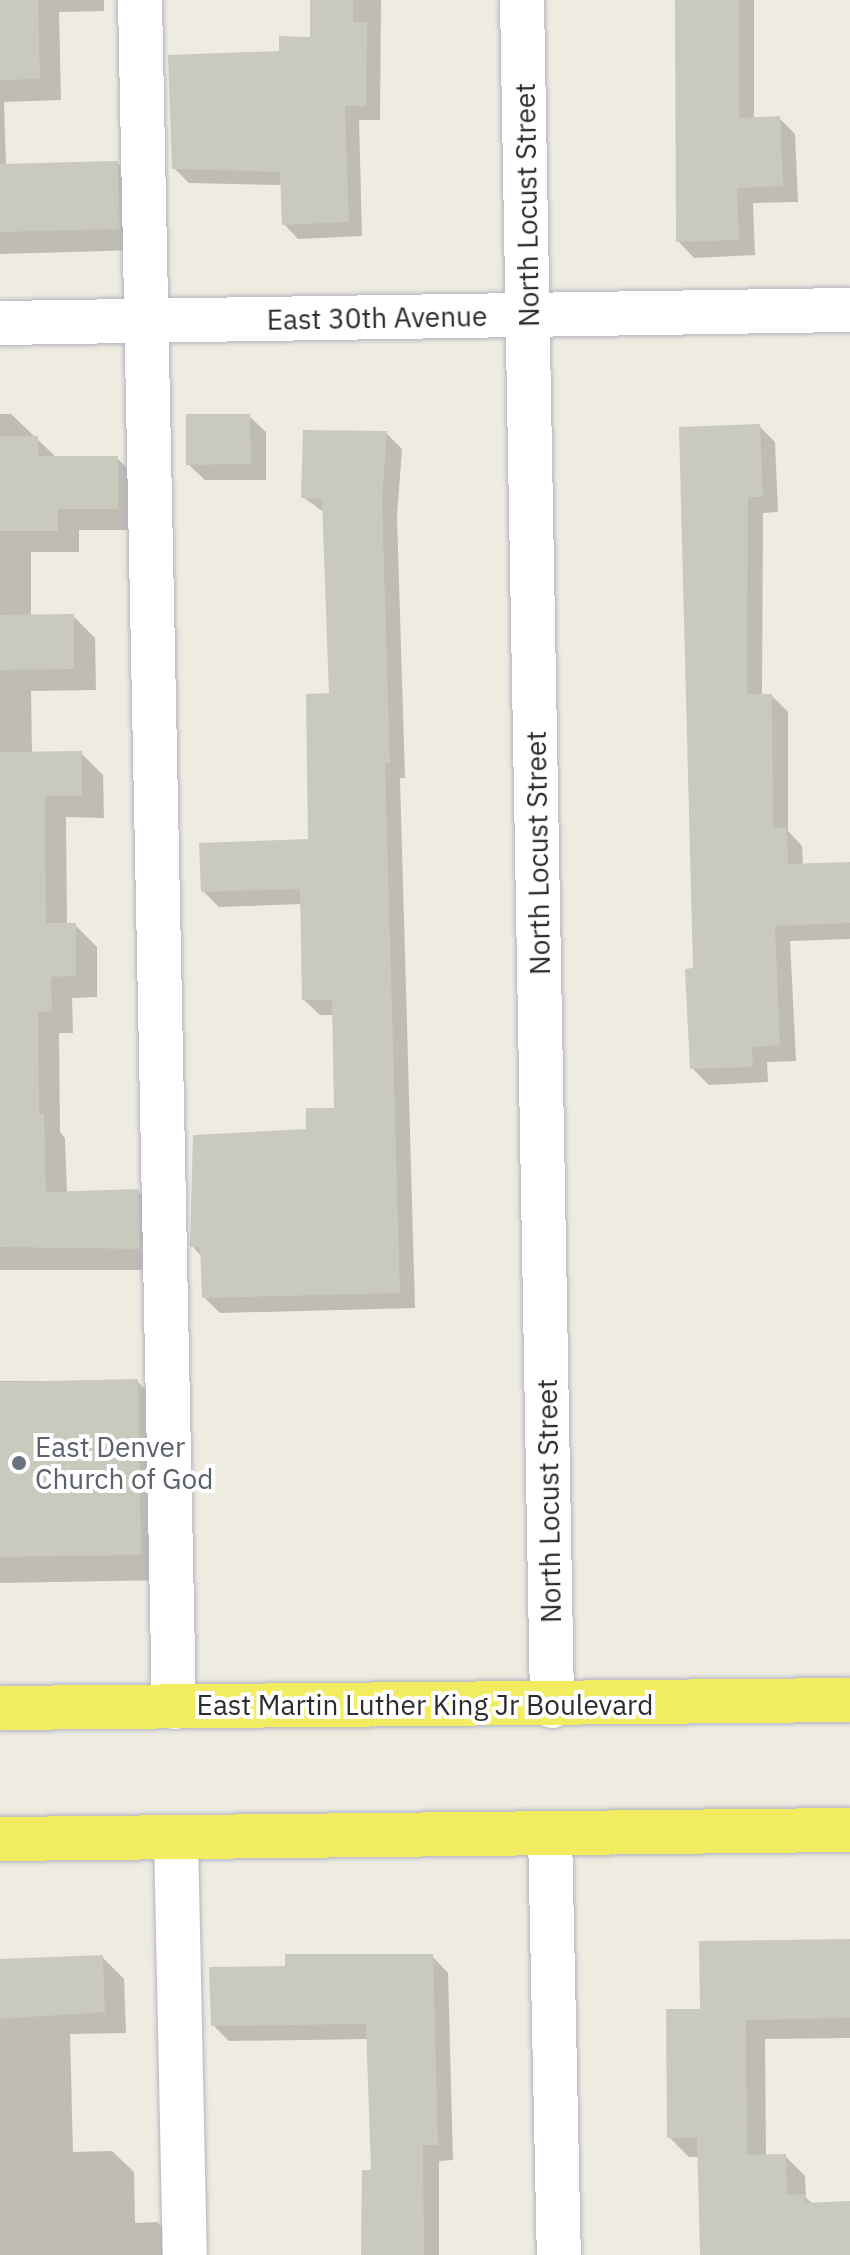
<!DOCTYPE html>
<html>
<head>
<meta charset="utf-8">
<style>
  body { margin:0 }
  #map { position:relative; width:850px; height:2255px; overflow:hidden; background:#eeebe0; font-family:"IBM Plex Sans",sans-serif }
  div>[style] { position:absolute }
  .shadow>* { inset:0; background:#0003 }
  .building>* { inset:0; background:#cac9be }
  .roads { filter:drop-shadow(0 0 2px #b3b3c0) drop-shadow(0 0 2px #b3b3c0) }
  .minor>* { height:44px; margin:-22px; padding:0 22px; transform-origin:22px; border-radius:22px; background:#fff }
  .major>* { height:44px; margin:-22px; padding:0 22px; transform-origin:22px; border-radius:22px; background:#f2ec61 }
  .dots>* { width:22px; height:22px; translate:-50% -50%; box-sizing:border-box; border:4px solid #fff; border-radius:50% }
  span { translate:-50% -50%; white-space:nowrap; text-align:center; line-height:1.15; -webkit-text-stroke:8px #fff; paint-order:stroke }
  .street-label { font-size:28px; color:#2d2d2d }
  .worship-label { font-size:28px; color:#5b616d }
  .left { translate:0 -50%; text-align:left }
</style>
</head>
<body>
<div id="map">
  <div class="shadow">
    <i style="clip-path:polygon(0 0,104px 0,104px 11px,59px 12px,61px 100px,4px 102px,6px 166px,117px 163px,140px 185px,141px 250px,0 254px)"></i>
    <i style="clip-path:polygon(312px 0,381px 0,380px 120px,359px 120px,362px 236px,298px 239px,284px 224px,282px 185px,189px 183px,174px 168px,281px 53px,312px 39px)"></i>
    <i style="clip-path:polygon(676px 0,754px 0,754px 119px,779px 118px,795px 134px,798px 202px,753px 203px,755px 255px,694px 258px,678px 241px)"></i>
    <i style="clip-path:polygon(0 414px,11px 414px,57px 458px,117px 458px,139px 480px,139px 530px,79px 530px,79px 552px,31px 552px,31px 616px,73px 616px,95px 638px,96px 690px,31px 691px,32px 753px,81px 753px,103px 775px,104px 818px,66px 817px,67px 925px,75px 925px,97px 947px,97px 997px,72px 998px,73px 1033px,59px 1033px,60px 1132px,65px 1138px,67px 1193px,138px 1191px,160px 1213px,161px 1270px,0 1270px)"></i>
    <i style="clip-path:polygon(249px 416px,266px 432px,266px 480px,205px 480px,188px 464px)"></i>
    <i style="clip-path:polygon(759px 426px,775px 442px,778px 512px,763px 513px,762px 696px,772px 696px,788px 712px,788px 831px,802px 846px,803px 865px,850px 864px,850px 939px,790px 941px,796px 1061px,767px 1062px,768px 1082px,709px 1085px,692px 1068px,695px 970px,681px 429px)"></i>
    <i style="clip-path:polygon(386px 433px,402px 449px,397px 516px,405px 778px,400px 778px,415px 1308px,220px 1313px,204px 1297px,202px 1257px,192px 1246px,308px 1130px,336px 1110px,334px 1015px,320px 1015px,304px 1000px,303px 904px,219px 907px,203px 891px,310px 841px,331px 695px,325px 513px,303px 497px)"></i>
    <i style="clip-path:polygon(0 1381px,137px 1381px,164px 1408px,167px 1580px,0 1583px)"></i>
    <i style="clip-path:polygon(850px 1942px,850px 2038px,765px 2039px,766px 2156px,785px 2156px,805px 2176px,806px 2198px,813px 2204px,850px 2203px,850px 2255px,702px 2255px,699px 2157px,689px 2157px,669px 2137px,702px 2011px)"></i>
    <i style="clip-path:polygon(432px 1956px,448px 1973px,453px 2160px,439px 2161px,439px 2255px,363px 2255px,373px 2172px,368px 2039px,229px 2041px,213px 2025px,287px 1968px)"></i>
    <i style="clip-path:polygon(102px 1957px,124px 1979px,126px 2033px,70px 2034px,73px 2152px,112px 2151px,134px 2172px,135px 2223px,157px 2222px,178px 2244px,178px 2255px,0 2255px,0 1961px)"></i>
  </div>
  <div class="building">
    <i style="clip-path:polygon(0 0,38px 0,40px 79px,0 80px)"></i>
    <i style="clip-path:polygon(310px 0,353px 0,353px 22px,367px 22px,366px 106px,345px 106px,349px 222px,282px 225px,280px 172px,172px 169px,168px 55px,279px 51px,279px 36px,310px 37px)"></i>
    <i style="clip-path:polygon(675px 0,739px 0,739px 118px,780px 116px,783px 186px,737px 188px,739px 240px,676px 242px)"></i>
    <i style="clip-path:polygon(118px 161px,120px 229px,0 232px,0 164px)"></i>
    <i style="clip-path:polygon(186px 414px,250px 414px,251px 464px,186px 465px)"></i>
    <i style="clip-path:polygon(760px 424px,763px 497px,748px 497px,747px 694px,772px 694px,773px 828px,787px 827px,788px 864px,850px 862px,850px 923px,775px 926px,780px 1045px,752px 1047px,753px 1067px,690px 1069px,685px 969px,693px 968px,679px 427px)"></i>
    <i style="clip-path:polygon(303px 430px,387px 431px,382px 499px,390px 763px,385px 763px,400px 1293px,202px 1298px,200px 1247px,190px 1247px,193px 1135px,306px 1129px,306px 1108px,334px 1108px,332px 1000px,302px 1000px,300px 889px,201px 892px,199px 843px,308px 839px,306px 694px,329px 693px,322px 499px,301px 498px)"></i>
    <i style="clip-path:polygon(0 436px,38px 436px,38px 456px,118px 456px,118px 509px,58px 509px,58px 531px,0 531px)"></i>
    <i style="clip-path:polygon(74px 614px,74px 669px,0 670px,0 615px)"></i>
    <i style="clip-path:polygon(82px 751px,82px 796px,45px 796px,46px 923px,76px 923px,76px 976px,51px 977px,52px 1011px,38px 1012px,39px 1114px,44px 1114px,46px 1192px,139px 1189px,140px 1249px,0 1247px,0 752px)"></i>
    <i style="clip-path:polygon(138px 1379px,141px 1555px,0 1557px,0 1382px)"></i>
    <i style="clip-path:polygon(850px 1939px,850px 2018px,746px 2020px,747px 2155px,786px 2154px,787px 2195px,805px 2194px,805px 2203px,850px 2201px,850px 2255px,700px 2255px,697px 2138px,667px 2138px,666px 2009px,700px 2009px,699px 1941px)"></i>
    <i style="clip-path:polygon(285px 1954px,433px 1954px,438px 2145px,423px 2145px,424px 2255px,361px 2255px,362px 2170px,371px 2170px,366px 2024px,211px 2026px,209px 1967px,285px 1966px)"></i>
    <i style="clip-path:polygon(103px 1955px,105px 2012px,0 2019px,0 1959px)"></i>
  </div>
  <div class="roads">
    <div class="minor">
      <i style="left:140px;top:0;width:1707px;rotate:88.86deg"></i>
      <i style="left:522px;top:0;width:1706px;rotate:88.99deg"></i>
      <i style="left:0;top:323px;width:850px;rotate:-0.88deg"></i>
      <i style="left:550px;top:1833px;width:422px;rotate:88.8deg"></i>
      <i style="left:176px;top:1837px;width:418px;rotate:88.8deg"></i>
    </div>
    <div class="major">
      <i style="left:0;top:1708px;width:850px;rotate:-0.54deg"></i>
      <i style="left:0;top:1839px;width:850px;rotate:-0.61deg"></i>
    </div>
  </div>
  <div class="dots">
    <i style="left:19px;top:1463px;background:#6b7280"></i>
  </div>
  <div class="street-label">
    <span style="left:527px;top:205px;rotate:-91deg">North Locust Street</span>
    <span style="left:377px;top:318px;rotate:-1deg">East 30th Avenue</span>
    <span style="left:538px;top:853px;rotate:-91deg">North Locust Street</span>
    <span style="left:549px;top:1501px;rotate:-91deg">North Locust Street</span>
    <span style="left:425px;top:1705px">East Martin Luther King Jr Boulevard</span>
  </div>
  <div class="worship-label">
    <span class="left" style="left:35px;top:1463px">East Denver<br>Church of God</span>
  </div>
</div>
</body>
</html>
